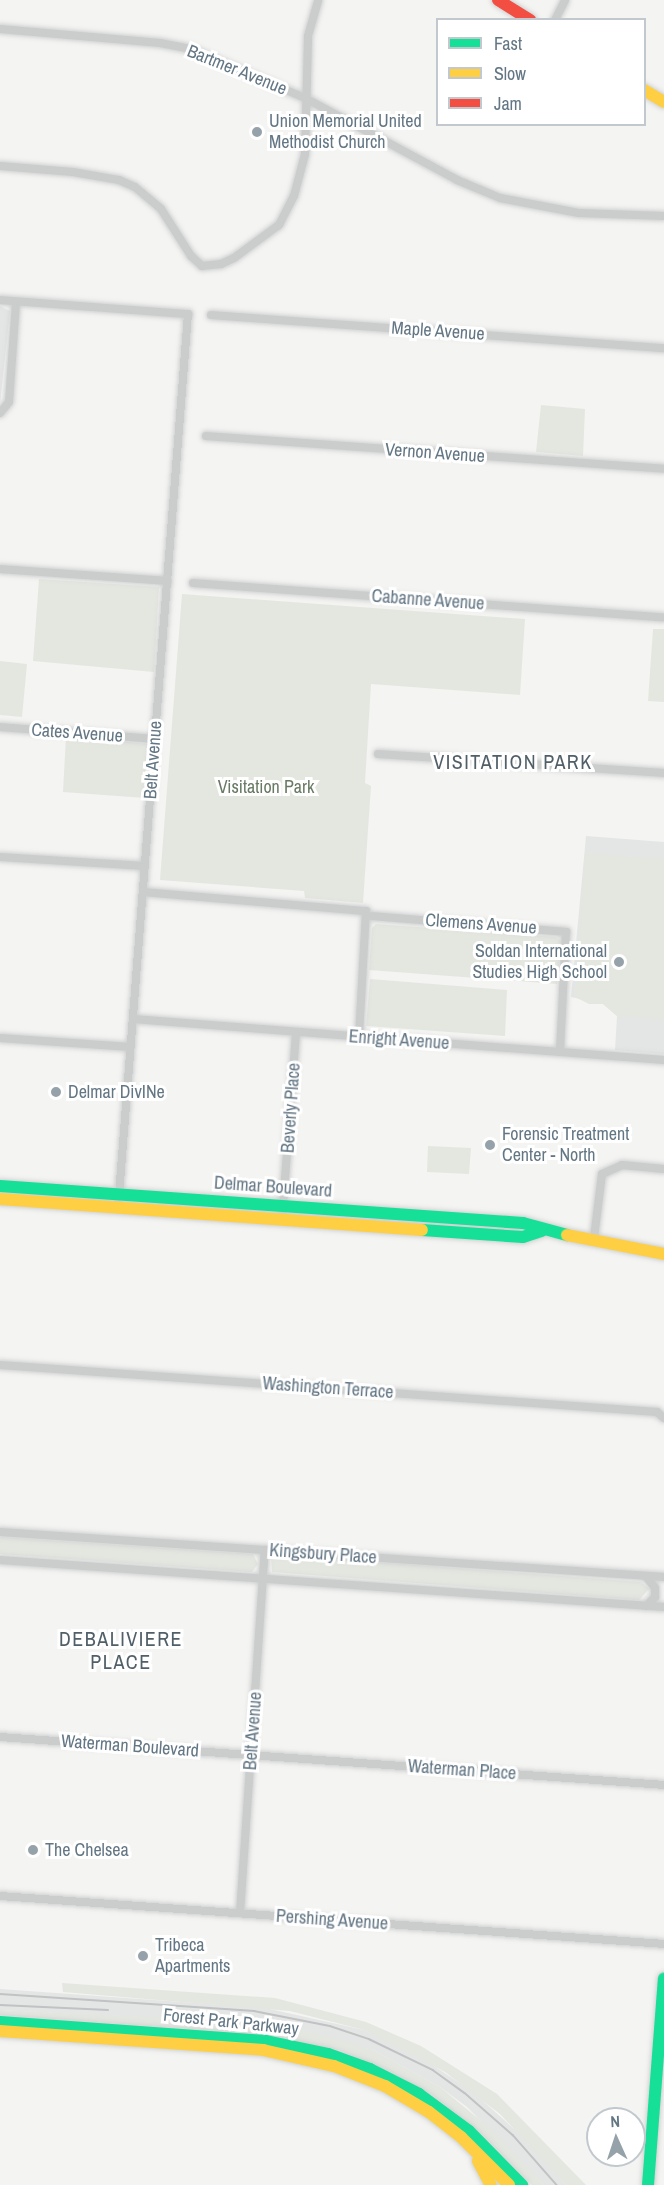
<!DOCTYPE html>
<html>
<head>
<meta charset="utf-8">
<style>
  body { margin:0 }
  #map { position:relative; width:664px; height:2185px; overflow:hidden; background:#f4f4f2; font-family:"Archivo Narrow",sans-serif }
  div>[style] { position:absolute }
  .built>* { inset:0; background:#e4e6e5 }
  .green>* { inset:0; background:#e4e7e0 }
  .roads { filter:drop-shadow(0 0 2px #d0d2d2) drop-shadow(0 0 2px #d0d2d2) }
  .street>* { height:8px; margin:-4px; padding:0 4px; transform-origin:4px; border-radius:4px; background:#cbcdcd }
  .fast>* { height:12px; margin:-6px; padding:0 6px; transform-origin:6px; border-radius:6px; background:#16e098 }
  .slow>* { height:12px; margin:-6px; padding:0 6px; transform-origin:6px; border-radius:6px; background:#ffcf43 }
  .jam>* { height:12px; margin:-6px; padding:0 6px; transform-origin:6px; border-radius:6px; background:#f24e42 }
  .tram>* { height:1.5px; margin:-0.75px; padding:0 0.75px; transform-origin:0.75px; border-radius:0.75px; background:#c0c2c3 }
  .dots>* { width:16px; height:16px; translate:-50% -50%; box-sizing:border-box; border:3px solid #fff; border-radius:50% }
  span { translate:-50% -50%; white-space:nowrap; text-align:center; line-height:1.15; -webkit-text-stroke:6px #fff; paint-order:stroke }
  .street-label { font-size:18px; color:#637684 }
  .poi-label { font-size:18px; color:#637684 }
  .left { translate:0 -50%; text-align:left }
  .right { translate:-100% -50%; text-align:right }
  .park-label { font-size:18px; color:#677a62 }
  .neighbourhood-label { font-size:20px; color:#515f68; letter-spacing:1.5px }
  .legend { position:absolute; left:436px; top:18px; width:210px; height:108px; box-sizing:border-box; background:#fff; border:2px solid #c1c8ce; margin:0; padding:8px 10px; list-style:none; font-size:18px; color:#637684 }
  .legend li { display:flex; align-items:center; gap:12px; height:30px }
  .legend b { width:30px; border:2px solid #c1c8ce }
  .north { position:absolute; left:586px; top:2107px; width:60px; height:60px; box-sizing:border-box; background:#fff; border:2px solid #c1c8ce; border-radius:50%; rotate:357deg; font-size:16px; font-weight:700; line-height:24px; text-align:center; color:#637684 }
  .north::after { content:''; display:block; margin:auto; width:21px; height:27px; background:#96a2aa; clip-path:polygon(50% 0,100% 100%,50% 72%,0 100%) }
</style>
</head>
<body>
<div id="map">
  <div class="built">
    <i style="clip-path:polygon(0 306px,10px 311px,0 404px)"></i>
    <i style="clip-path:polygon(586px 836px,664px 842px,664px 1054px,615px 1050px,617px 1016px,603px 1004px,571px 997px)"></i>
    <i style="clip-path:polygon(0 1989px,265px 2008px,364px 2030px,419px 2056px,473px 2092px,523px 2137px,566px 2185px,544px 2185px,467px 2107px,440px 2087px,375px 2051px,286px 2026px,0 2010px)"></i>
  </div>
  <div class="green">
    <i style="clip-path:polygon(541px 405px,585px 409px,583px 456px,536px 452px)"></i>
    <i style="clip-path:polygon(39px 579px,159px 587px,154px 672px,33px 661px)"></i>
    <i style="clip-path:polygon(182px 594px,525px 619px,520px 695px,371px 684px,365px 783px,371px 786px,363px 903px,305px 898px,304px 891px,160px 880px)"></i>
    <i style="clip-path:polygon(653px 629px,664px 629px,664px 702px,648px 701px)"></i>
    <i style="clip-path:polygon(0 661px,27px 664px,22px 717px,0 715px)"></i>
    <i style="clip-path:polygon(66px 736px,148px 744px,145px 798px,63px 792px)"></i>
    <i style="clip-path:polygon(585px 853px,664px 859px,664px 1020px,617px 1016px,603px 1004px,589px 1004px,575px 997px)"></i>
    <i style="clip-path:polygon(376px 924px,556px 937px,561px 941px,557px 984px,369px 970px,372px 928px)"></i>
    <i style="clip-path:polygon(370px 979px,507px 990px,505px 1036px,366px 1026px)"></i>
    <i style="clip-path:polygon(428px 1146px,471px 1148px,469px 1174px,427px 1172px)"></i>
    <i style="clip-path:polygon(0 1537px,253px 1554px,258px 1564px,252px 1572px,0 1554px)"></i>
    <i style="clip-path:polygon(281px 1555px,641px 1582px,649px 1589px,639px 1600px,272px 1572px,271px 1557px)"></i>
    <i style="clip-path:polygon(62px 1983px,275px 1998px,366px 2022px,421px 2046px,497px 2094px,586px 2185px,566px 2185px,500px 2114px,445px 2072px,364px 2030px,290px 2011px,63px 1992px)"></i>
    <i style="clip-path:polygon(0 2010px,252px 2022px,286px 2026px,341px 2040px,375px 2051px,440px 2087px,491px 2129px,544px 2185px,532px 2185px,482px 2134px,431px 2094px,389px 2071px,339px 2050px,258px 2034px,0 2015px)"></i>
  </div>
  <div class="roads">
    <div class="street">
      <i style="left:555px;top:20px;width:22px;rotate:-63deg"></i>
      <i style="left:0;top:29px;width:161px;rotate:5deg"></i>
      <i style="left:160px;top:43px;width:31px;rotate:11deg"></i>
      <i style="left:190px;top:49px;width:125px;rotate:23.1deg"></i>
      <i style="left:305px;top:98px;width:173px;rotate:28.3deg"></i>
      <i style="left:457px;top:180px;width:47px;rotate:22.7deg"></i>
      <i style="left:500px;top:198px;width:80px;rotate:10.8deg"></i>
      <i style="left:579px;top:213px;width:85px;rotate:2deg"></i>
      <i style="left:0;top:166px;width:73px;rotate:4.7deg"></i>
      <i style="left:73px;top:172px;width:47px;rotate:9.9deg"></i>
      <i style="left:119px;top:180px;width:17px;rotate:24deg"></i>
      <i style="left:135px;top:187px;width:34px;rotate:40deg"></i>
      <i style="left:161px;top:209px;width:56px;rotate:57.4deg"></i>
      <i style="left:191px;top:256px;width:15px;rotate:42deg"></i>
      <i style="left:202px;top:266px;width:19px;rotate:-6deg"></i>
      <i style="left:221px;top:264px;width:14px;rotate:-25deg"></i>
      <i style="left:234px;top:258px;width:56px;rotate:-36.3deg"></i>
      <i style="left:279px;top:225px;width:33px;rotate:-63deg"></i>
      <i style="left:294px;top:196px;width:43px;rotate:-75.3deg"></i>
      <i style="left:305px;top:154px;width:118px;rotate:-88.5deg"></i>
      <i style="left:308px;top:36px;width:37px;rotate:-74deg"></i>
      <i style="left:0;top:300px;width:189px;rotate:4.3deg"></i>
      <i style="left:188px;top:314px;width:896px;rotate:94.48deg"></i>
      <i style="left:211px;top:315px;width:454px;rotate:4.2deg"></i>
      <i style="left:0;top:413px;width:14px;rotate:-51deg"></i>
      <i style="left:9px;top:402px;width:100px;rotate:-86deg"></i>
      <i style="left:206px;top:436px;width:459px;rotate:4.1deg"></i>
      <i style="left:0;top:569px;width:168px;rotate:4.1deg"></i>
      <i style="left:193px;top:583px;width:472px;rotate:4.2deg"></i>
      <i style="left:0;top:727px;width:155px;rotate:4.4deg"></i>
      <i style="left:378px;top:754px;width:287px;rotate:3.8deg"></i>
      <i style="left:0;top:857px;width:145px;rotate:3.6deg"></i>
      <i style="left:144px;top:892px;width:223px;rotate:4.9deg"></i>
      <i style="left:366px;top:911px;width:125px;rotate:93.2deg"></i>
      <i style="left:372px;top:916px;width:195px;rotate:4.7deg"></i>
      <i style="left:566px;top:932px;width:120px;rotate:92.9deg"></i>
      <i style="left:133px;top:1019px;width:533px;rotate:4.42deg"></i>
      <i style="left:0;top:1038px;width:131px;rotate:3.9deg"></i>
      <i style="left:282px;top:1219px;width:187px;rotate:-85.7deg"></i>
      <i style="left:594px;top:1238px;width:64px;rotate:-82.9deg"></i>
      <i style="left:602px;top:1174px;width:22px;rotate:-24deg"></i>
      <i style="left:622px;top:1165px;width:42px;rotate:5.4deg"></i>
      <i style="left:0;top:1365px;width:659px;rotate:4.09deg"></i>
      <i style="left:657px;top:1412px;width:9px;rotate:41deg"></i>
      <i style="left:0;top:1532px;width:666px;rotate:3.88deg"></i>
      <i style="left:0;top:1560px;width:666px;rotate:4.05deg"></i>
      <i style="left:646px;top:1606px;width:13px;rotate:-45deg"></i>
      <i style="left:655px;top:1597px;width:9px;rotate:-90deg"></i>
      <i style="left:655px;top:1588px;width:15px;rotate:-127deg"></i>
      <i style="left:0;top:1737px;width:666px;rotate:4.13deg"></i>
      <i style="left:0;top:1896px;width:666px;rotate:4.13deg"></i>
      <i style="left:240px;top:1913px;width:364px;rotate:-86.1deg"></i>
    </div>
    <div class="fast">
      <i style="left:0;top:1186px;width:524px;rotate:4.05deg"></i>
      <i style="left:523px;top:1223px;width:46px;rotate:15.3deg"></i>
      <i style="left:422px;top:1230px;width:101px;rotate:4deg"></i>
      <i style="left:523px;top:1237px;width:20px;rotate:-18deg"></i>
      <i style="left:0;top:2022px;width:266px;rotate:4.1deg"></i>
      <i style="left:265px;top:2041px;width:64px;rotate:11.7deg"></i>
      <i style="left:328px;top:2054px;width:45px;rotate:19.7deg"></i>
      <i style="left:370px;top:2069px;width:55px;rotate:27deg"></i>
      <i style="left:419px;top:2094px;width:62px;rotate:36.5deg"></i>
      <i style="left:469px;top:2131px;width:76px;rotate:45.5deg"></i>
      <i style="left:648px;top:2185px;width:207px;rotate:-85.6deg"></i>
    </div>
    <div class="slow">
      <i style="left:644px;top:90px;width:23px;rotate:31deg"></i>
      <i style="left:0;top:1199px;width:423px;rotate:4.2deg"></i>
      <i style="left:567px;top:1235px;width:99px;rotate:11.1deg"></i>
      <i style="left:0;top:2031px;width:264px;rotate:4.1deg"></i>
      <i style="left:263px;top:2050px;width:73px;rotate:12.7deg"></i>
      <i style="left:334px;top:2066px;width:55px;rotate:21.4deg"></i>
      <i style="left:385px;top:2086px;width:51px;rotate:30.6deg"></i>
      <i style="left:429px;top:2112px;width:41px;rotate:38deg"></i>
      <i style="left:461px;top:2137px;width:68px;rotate:45deg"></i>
      <i style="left:478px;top:2161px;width:27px;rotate:62deg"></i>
    </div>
    <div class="jam">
      <i style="left:498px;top:0;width:38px;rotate:32deg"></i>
    </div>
  </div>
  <div class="tram">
    <i style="left:0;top:1994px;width:255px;rotate:3.8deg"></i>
    <i style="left:254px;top:2011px;width:77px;rotate:11.2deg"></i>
    <i style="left:330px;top:2026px;width:41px;rotate:18.4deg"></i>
    <i style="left:369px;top:2039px;width:71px;rotate:25.8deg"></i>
    <i style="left:433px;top:2070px;width:39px;rotate:36deg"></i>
    <i style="left:465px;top:2093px;width:64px;rotate:41.2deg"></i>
    <i style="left:513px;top:2135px;width:67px;rotate:48.7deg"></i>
    <i style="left:0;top:2005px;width:108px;rotate:2.7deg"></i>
  </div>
  <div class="dots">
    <i style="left:257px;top:132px;background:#96a2aa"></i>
    <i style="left:619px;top:962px;background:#96a2aa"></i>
    <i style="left:56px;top:1092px;background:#96a2aa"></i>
    <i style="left:490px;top:1145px;background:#96a2aa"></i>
    <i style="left:33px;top:1850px;background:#96a2aa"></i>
    <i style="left:143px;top:1956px;background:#96a2aa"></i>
  </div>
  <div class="street-label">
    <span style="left:237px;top:70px;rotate:22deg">Bartmer Avenue</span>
    <span style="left:438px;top:331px;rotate:4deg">Maple Avenue</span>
    <span style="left:435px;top:453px;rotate:4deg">Vernon Avenue</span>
    <span style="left:428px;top:600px;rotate:4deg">Cabanne Avenue</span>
    <span style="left:77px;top:733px;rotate:4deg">Cates Avenue</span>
    <span style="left:153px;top:760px;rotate:-86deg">Belt Avenue</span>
    <span style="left:481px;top:924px;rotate:4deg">Clemens Avenue</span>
    <span style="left:399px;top:1040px;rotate:4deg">Enright Avenue</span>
    <span style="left:291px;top:1108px;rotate:-86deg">Beverly Place</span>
    <span style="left:273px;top:1187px;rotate:4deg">Delmar Boulevard</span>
    <span style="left:328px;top:1388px;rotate:4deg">Washington Terrace</span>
    <span style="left:323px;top:1554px;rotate:4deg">Kingsbury Place</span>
    <span style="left:253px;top:1731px;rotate:-86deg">Belt Avenue</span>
    <span style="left:130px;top:1746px;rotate:4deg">Waterman Boulevard</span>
    <span style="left:462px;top:1770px;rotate:4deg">Waterman Place</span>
    <span style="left:332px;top:1920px;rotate:4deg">Pershing Avenue</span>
    <span style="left:231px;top:2022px;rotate:6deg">Forest Park Parkway</span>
  </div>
  <div class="poi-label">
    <span class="left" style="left:269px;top:132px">Union Memorial United<br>Methodist Church</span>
    <span class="right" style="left:607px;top:962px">Soldan International<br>Studies High School</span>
    <span class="left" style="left:68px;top:1092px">Delmar DivINe</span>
    <span class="left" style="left:502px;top:1145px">Forensic Treatment<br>Center - North</span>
    <span class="left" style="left:45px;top:1850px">The Chelsea</span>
    <span class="left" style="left:155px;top:1956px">Tribeca<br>Apartments</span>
  </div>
  <div class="park-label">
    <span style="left:266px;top:787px">Visitation Park</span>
  </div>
  <div class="neighbourhood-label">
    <span style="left:513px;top:761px">VISITATION PARK</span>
    <span style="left:121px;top:1650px">DEBALIVIERE<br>PLACE</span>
  </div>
  <ul class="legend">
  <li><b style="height:8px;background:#16e098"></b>Fast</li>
  <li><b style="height:8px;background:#ffcf43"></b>Slow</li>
  <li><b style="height:8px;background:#f24e42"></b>Jam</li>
  </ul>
  <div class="north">N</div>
</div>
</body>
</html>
